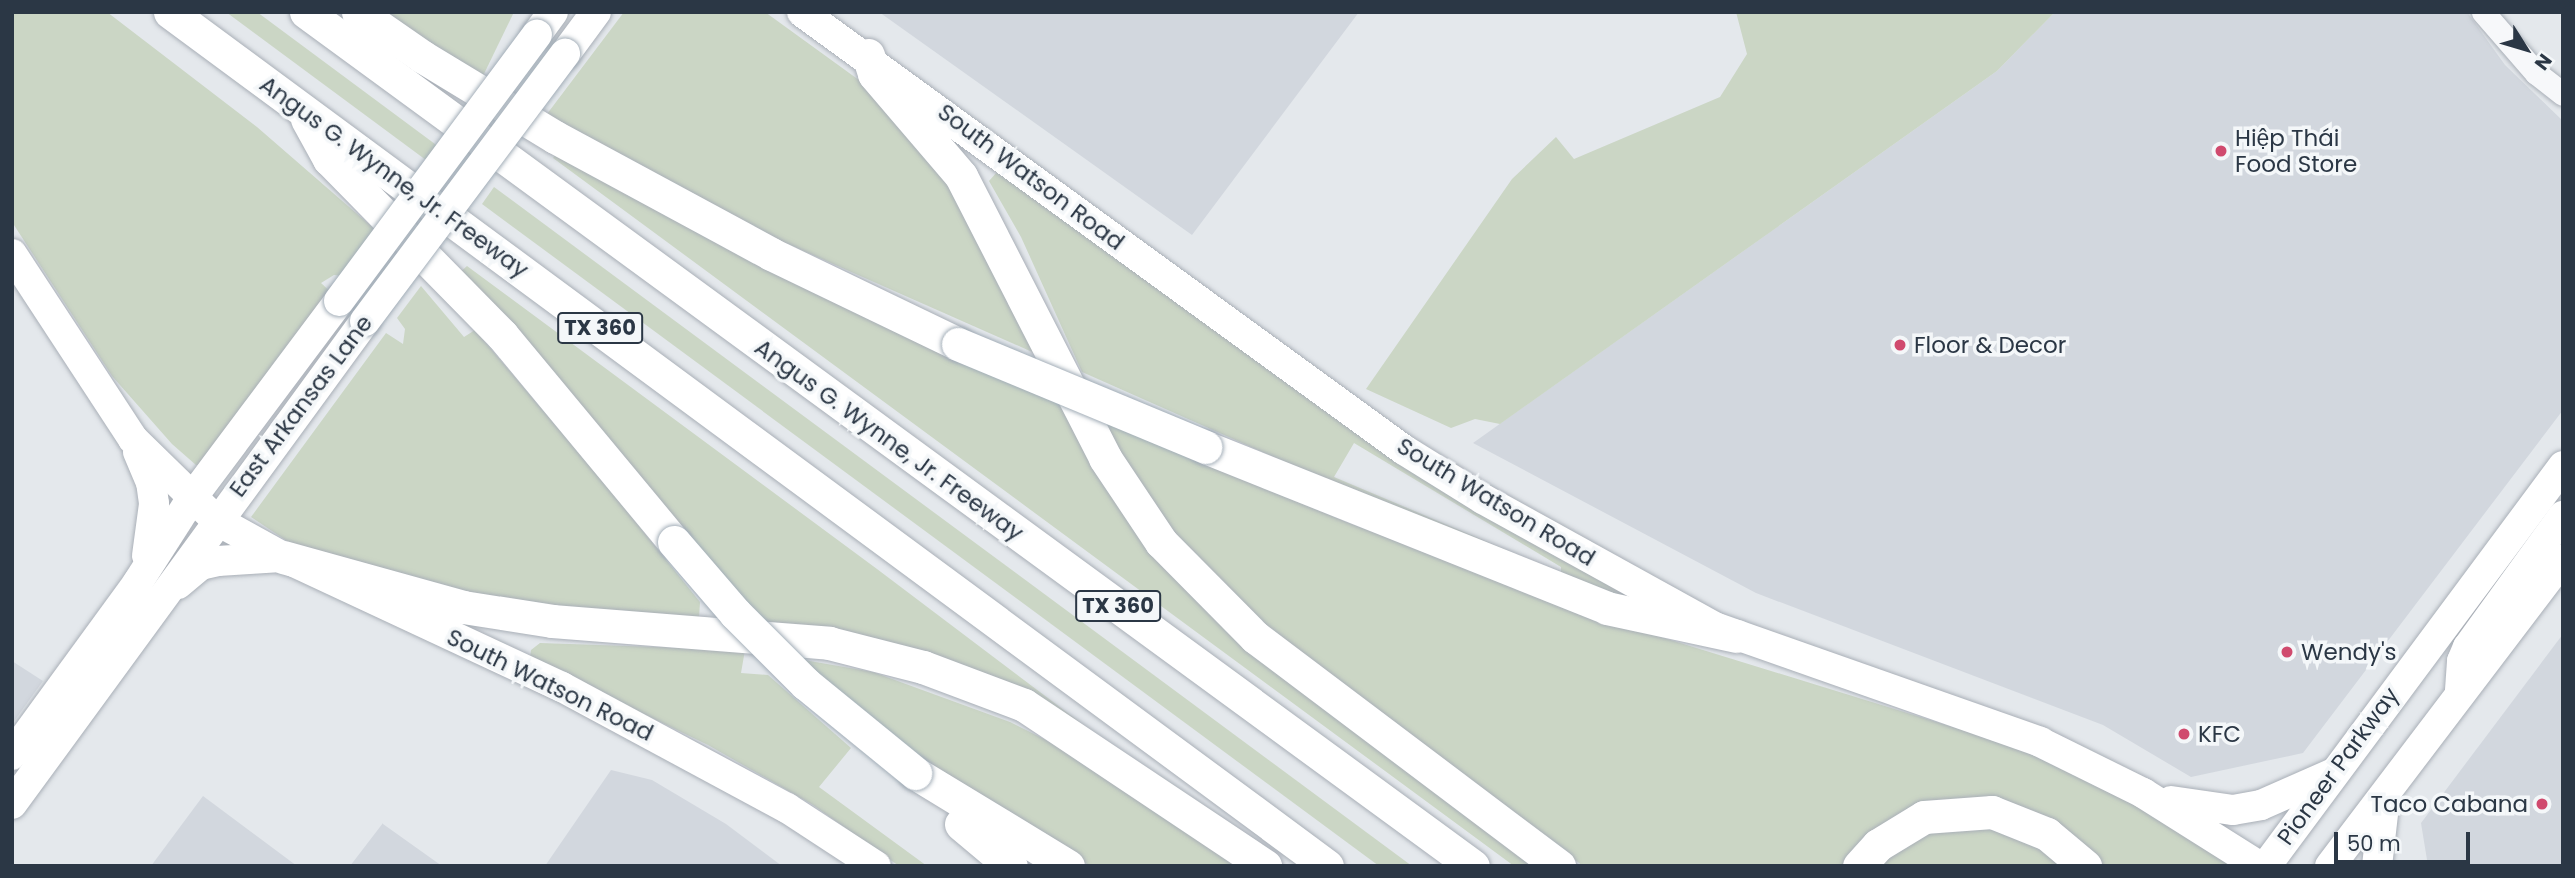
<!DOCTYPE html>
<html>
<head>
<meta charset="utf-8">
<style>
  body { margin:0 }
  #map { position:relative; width:2575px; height:878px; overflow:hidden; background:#e4e8ec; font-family:Poppins,sans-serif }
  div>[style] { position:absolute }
  .built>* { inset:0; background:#d2d7de }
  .green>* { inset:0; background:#cbd6c5 }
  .roads { filter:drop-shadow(0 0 2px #a9afb7) drop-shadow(0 0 2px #a9afb7) }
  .minor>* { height:23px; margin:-11.5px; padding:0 11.5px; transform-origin:11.5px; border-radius:11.5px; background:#f7f8fa }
  .major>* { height:30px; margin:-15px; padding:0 15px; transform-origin:15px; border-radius:15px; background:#fff }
  .highway>* { height:33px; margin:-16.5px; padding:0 16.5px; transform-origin:16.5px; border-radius:16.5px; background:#fff }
  .bridges { filter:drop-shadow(0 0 2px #a3aeb8) drop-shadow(0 0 2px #a3aeb8) }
  .major-bridge>* { height:30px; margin:-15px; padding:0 15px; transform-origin:15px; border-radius:15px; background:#fff }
  .highway-bridge>* { height:33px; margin:-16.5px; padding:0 16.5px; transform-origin:16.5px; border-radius:16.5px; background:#fff }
  .dots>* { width:19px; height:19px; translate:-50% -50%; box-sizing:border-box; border:4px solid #f4f7f9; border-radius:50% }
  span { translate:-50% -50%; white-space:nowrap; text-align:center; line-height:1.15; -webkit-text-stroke:7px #f4f7f9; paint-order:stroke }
  .shield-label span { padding:2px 5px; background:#f4f7f9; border:2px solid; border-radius:5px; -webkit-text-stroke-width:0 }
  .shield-label { font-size:21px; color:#2b3745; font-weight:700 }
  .poi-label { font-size:23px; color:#2b3745 }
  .left { translate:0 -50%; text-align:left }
  .right { translate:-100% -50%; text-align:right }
  .street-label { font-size:23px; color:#2b3745 }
  .frame { position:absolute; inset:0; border:14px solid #2b3745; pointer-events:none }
  .north { position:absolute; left:2491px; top:14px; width:70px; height:70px; -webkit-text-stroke:5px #f4f7f9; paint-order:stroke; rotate:127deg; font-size:19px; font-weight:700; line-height:28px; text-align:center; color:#2b3745 }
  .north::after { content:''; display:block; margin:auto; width:24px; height:32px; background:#2b3745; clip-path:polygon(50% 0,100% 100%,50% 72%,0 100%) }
  .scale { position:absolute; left:2334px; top:832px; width:136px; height:32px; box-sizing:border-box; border:4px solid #2b3745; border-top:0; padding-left:9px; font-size:21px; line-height:24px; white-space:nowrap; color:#2b3745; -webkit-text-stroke:5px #f4f7f9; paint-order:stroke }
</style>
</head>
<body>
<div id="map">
  <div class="built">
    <i style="clip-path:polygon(879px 12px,1359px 12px,1192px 235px)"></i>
    <i style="clip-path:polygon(2055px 12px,2467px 12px,2505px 65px,2563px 121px,2563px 410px,2303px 753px,2191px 777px,2103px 725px,1756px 593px,1473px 443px,1997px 71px)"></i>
    <i style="clip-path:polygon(2563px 634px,2563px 866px,2428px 866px,2421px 823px)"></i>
    <i style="clip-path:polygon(12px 661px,43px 681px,12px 724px)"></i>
    <i style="clip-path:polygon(611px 770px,652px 780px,726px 824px,782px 866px,545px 866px)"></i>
    <i style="clip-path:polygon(203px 796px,297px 866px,151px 866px)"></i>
    <i style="clip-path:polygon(383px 823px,383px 824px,442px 866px,350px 866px)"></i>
  </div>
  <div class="green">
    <i style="clip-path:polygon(12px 12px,107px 12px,257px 127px,378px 232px,344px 276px,334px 275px,321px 283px,334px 295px,205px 465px,196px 465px,172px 444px,112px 376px,12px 222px)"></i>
    <i style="clip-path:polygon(226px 12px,257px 12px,439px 147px,430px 163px)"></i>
    <i style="clip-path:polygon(380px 12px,514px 12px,482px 78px)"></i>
    <i style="clip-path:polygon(624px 12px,765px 12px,892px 104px,931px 148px,1039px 355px,711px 210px,544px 118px)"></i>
    <i style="clip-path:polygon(1736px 12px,2055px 12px,1997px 71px,1500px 424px,1475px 419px,1451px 428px,1366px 389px,1512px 179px,1556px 137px,1574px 159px,1720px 97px,1747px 54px)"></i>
    <i style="clip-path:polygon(558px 151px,1067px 402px,1128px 511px,1546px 866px,1514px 866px,553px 158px)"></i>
    <i style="clip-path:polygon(evenodd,997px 172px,1358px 435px,1534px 542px,1671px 615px,1661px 618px,1501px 558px,1082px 372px,1021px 237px,989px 181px,997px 172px,1354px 443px,1561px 567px,1561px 573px,1334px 477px,1354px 443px)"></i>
    <i style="clip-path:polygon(494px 187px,1412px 866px,1379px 866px,482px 204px)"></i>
    <i style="clip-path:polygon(467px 266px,877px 569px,1081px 723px,1048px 706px,766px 624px,458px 274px)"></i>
    <i style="clip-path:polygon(421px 286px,464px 337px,475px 330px,605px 484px,700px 602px,699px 618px,518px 610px,299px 549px,251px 517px,386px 333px,403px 344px,405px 329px,397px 318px)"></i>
    <i style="clip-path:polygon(1097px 415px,1346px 522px,1622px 625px,2011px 745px,2156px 814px,2239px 866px,2101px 866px,1975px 803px,1849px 866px,1583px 866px,1250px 615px,1160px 517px)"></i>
    <i style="clip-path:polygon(540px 643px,745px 650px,741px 673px,768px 675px,851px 748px,819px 787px,927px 866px,899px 866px,813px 805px,708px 745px,530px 659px,531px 650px)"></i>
    <i style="clip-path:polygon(804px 660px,873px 672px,1010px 722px,1074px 754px,1249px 866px,1091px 866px,1042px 840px,878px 728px)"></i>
    <i style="clip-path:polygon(2011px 827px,2073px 866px,1874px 866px,1935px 828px)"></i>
  </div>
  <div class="roads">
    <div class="minor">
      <i style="left:2483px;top:12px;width:81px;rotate:49deg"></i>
      <i style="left:2536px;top:73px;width:34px;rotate:38deg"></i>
    </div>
    <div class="major">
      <i style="left:802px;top:12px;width:744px;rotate:36.04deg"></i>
      <i style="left:1404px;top:450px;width:93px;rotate:31.8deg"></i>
      <i style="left:1483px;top:499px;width:267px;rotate:28.9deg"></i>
      <i style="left:1717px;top:628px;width:343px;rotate:19.4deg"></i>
      <i style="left:2040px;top:742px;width:115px;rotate:26.3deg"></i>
      <i style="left:2143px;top:793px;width:137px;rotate:32.2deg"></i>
      <i style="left:537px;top:34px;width:27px;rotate:-54deg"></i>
      <i style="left:565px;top:54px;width:52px;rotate:-53.6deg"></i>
      <i style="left:12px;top:254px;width:221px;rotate:56.8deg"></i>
      <i style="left:133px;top:439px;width:116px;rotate:44.3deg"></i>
      <i style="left:216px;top:520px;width:77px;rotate:28.9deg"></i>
      <i style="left:283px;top:557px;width:308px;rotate:25deg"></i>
      <i style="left:562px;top:687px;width:255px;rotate:28.3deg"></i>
      <i style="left:787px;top:808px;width:106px;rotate:33.1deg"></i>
      <i style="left:138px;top:452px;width:33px;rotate:67deg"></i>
      <i style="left:151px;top:482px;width:22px;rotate:82deg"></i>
      <i style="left:154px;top:504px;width:52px;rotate:97.7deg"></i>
      <i style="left:178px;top:584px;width:30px;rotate:-40deg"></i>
      <i style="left:201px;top:565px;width:17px;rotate:-13deg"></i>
      <i style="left:218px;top:561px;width:63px;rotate:-3.6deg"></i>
      <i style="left:2460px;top:690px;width:29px;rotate:-86deg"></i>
      <i style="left:2462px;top:661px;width:15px;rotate:-67deg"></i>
      <i style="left:2468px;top:647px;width:162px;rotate:-54.1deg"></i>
      <i style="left:12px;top:755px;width:214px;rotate:-53.9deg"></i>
      <i style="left:138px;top:582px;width:98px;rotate:-57.4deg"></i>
      <i style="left:191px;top:499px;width:247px;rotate:-53.2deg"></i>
      <i style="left:2171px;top:801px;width:63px;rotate:8.3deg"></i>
      <i style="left:2233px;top:810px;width:28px;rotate:-10deg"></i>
      <i style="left:2261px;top:805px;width:80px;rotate:-23.7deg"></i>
      <i style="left:12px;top:804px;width:598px;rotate:-53.84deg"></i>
      <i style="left:2266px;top:866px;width:498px;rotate:-53.4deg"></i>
      <i style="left:2330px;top:866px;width:385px;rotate:-52.8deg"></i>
      <i style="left:2377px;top:866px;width:69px;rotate:-83.4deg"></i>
    </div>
    <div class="highway">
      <i style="left:170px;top:12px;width:1438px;rotate:36.43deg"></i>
      <i style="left:306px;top:12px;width:1446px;rotate:36.2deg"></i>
      <i style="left:358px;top:12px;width:79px;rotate:34.7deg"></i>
      <i style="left:423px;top:57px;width:154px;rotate:31.2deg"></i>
      <i style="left:555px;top:137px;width:246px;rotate:28.4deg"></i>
      <i style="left:771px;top:254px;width:208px;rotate:25.7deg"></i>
      <i style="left:868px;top:55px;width:20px;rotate:72deg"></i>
      <i style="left:874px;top:74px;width:134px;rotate:49.5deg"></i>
      <i style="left:961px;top:176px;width:317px;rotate:62.9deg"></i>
      <i style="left:1105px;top:458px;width:101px;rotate:56.3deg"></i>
      <i style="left:1161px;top:542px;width:134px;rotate:45.3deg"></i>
      <i style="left:1255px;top:637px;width:381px;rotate:37deg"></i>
      <i style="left:307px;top:119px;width:46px;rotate:61.2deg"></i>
      <i style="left:329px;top:159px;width:247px;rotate:45.5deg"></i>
      <i style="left:502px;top:335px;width:269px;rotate:50.3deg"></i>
      <i style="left:1205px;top:447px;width:433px;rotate:21.8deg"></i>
      <i style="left:1607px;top:608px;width:132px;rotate:12.2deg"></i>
      <i style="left:283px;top:557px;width:187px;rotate:15.5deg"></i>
      <i style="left:463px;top:607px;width:90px;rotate:8.9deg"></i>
      <i style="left:552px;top:621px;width:278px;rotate:4.5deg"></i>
      <i style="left:829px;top:643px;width:97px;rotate:14.3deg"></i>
      <i style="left:923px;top:667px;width:108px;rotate:20.6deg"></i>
      <i style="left:1024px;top:705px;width:290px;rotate:33.7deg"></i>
      <i style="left:915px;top:773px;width:179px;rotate:31.3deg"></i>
      <i style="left:961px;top:824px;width:65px;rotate:40deg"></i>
      <i style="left:1859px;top:866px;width:28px;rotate:-48deg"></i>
      <i style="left:1878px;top:845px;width:54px;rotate:-31.3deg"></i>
      <i style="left:1924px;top:817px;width:68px;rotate:-4.2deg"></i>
      <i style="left:1992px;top:812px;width:59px;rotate:21.8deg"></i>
      <i style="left:2047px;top:834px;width:50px;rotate:40.1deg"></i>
    </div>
  </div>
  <div class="bridges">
    <div class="major-bridge">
      <i style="left:339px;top:301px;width:332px;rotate:-53.4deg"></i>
      <i style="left:365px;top:321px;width:334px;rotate:-53.2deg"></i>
    </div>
    <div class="highway-bridge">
      <i style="left:958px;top:344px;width:268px;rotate:22.6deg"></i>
      <i style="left:674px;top:542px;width:94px;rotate:49.3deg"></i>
      <i style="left:735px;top:613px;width:100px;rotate:45deg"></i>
      <i style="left:806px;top:684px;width:141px;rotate:39.2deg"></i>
    </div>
  </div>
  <div class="dots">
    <i style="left:2221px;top:151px;background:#d04a6e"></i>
    <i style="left:1900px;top:345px;background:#d04a6e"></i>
    <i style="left:2287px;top:652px;background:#d04a6e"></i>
    <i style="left:2184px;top:734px;background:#d04a6e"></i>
    <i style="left:2542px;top:804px;background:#d04a6e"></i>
  </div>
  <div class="shield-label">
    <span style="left:600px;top:328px">TX 360</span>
    <span style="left:1118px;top:606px">TX 360</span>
  </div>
  <div class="poi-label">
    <span class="left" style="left:2235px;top:151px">Hiệp Thái<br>Food Store</span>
    <span class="left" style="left:1914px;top:345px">Floor &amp; Decor</span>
    <span class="left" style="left:2301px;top:652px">Wendy's</span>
    <span class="left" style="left:2198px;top:734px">KFC</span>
    <span class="right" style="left:2528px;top:804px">Taco Cabana</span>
  </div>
  <div class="street-label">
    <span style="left:394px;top:177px;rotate:36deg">Angus G. Wynne, Jr. Freeway</span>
    <span style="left:1031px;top:177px;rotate:37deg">South Watson Road</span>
    <span style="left:301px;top:406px;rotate:-53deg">East Arkansas Lane</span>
    <span style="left:889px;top:440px;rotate:36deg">Angus G. Wynne, Jr. Freeway</span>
    <span style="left:1496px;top:502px;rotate:31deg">South Watson Road</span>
    <span style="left:550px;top:685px;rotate:26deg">South Watson Road</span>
    <span style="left:2338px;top:766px;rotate:-54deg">Pioneer Parkway</span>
  </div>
  <div class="frame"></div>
  <div class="north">N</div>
  <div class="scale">50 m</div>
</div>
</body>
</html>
